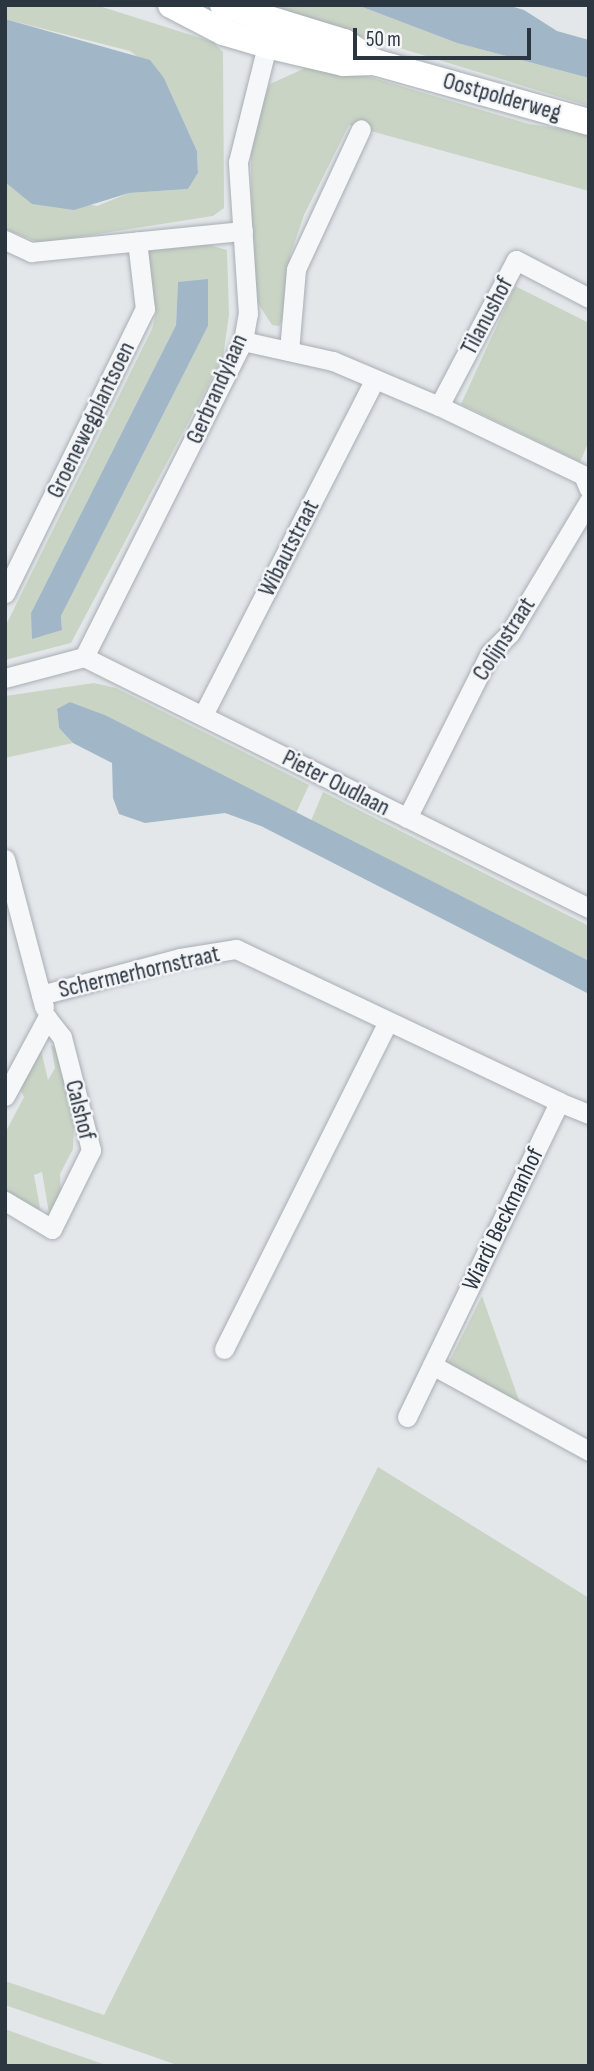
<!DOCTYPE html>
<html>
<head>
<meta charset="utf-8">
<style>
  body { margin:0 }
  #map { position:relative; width:594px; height:2071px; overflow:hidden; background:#e3e7ea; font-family:"Sofia Sans Condensed",sans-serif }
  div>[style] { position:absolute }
  .green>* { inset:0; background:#cad4c5 }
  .water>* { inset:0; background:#a1b7c7 }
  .roads { filter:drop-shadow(0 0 2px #a8aeb4) drop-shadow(0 0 2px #a8aeb4) }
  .street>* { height:19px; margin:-9.5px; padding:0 9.5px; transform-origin:9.5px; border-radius:9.5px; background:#f6f7f9 }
  .secondary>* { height:26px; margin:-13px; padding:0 13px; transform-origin:13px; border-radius:13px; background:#fff }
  span { translate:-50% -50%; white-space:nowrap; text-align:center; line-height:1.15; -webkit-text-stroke:5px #f3f5f8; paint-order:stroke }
  .street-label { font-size:24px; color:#2c3641 }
  .frame { position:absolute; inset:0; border:7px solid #2c3641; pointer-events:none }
  .scale { position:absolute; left:353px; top:28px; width:178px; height:32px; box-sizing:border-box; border:4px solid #2c3641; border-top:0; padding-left:9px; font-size:21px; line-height:24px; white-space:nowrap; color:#2c3641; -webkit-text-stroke:5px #f3f5f8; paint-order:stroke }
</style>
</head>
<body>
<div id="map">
  <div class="green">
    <i style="clip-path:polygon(5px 5px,96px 5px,213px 42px,223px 52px,224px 208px,213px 216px,40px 243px,5px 229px,5px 182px,17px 190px,97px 206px,129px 193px,188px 189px,198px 173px,197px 151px,164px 78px,130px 51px,5px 19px)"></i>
    <i style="clip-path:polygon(259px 5px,357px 5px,457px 43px,589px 78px,589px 106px)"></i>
    <i style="clip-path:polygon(312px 65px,360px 74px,529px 124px,589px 133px,589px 191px,349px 125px,304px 215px,290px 256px,285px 317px,279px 326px,272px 325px,252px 294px,251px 154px,259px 108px,270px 84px)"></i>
    <i style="clip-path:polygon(evenodd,198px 242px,227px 250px,229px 315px,223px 357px,71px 643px,5px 660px,5px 627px,152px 329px,156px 313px,147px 249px,198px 242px,178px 282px,208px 326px,61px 616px,62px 630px,31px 613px,176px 325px,178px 282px)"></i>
    <i style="clip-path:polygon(515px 286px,589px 323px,589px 441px,580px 462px,461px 404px)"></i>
    <i style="clip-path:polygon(94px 683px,116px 688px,309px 785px,296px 813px,105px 715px,70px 702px,57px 710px,59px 728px,73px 743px,5px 758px,5px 696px)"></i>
    <i style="clip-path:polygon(323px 792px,589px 926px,589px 961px,311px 821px)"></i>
    <i style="clip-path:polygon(51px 1045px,59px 1049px,74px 1123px,73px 1149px,60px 1174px,61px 1196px,49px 1213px,42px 1172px,34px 1175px,41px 1213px,5px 1191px,5px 1133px,24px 1097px,20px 1089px,41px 1050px,48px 1080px,55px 1068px)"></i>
    <i style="clip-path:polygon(482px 1296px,521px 1406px,448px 1364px)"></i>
    <i style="clip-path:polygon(378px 1467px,589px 1598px,589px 2066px,180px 2066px,5px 2005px,5px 1981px,104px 2015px)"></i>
    <i style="clip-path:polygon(5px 2029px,51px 2046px,109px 2066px,5px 2066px)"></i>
  </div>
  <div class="water">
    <i style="clip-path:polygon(357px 5px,507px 5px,524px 10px,557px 31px,589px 40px,589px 78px,457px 43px)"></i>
    <i style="clip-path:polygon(5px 19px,150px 60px,164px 78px,197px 151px,198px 173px,188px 189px,129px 193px,74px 210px,32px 204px,5px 182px)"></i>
    <i style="clip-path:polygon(208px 279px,208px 326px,61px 616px,62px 630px,32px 639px,31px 613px,176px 325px,178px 282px)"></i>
    <i style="clip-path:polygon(70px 702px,105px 715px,589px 961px,589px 994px,261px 826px,225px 813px,145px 823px,119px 814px,113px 798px,112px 763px,73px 743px,59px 728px,57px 709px)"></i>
  </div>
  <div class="roads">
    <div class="street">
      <i style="left:5px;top:240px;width:29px;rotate:25deg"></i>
      <i style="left:31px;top:252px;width:213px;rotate:-5.7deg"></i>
      <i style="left:243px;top:341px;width:92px;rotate:12.5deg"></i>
      <i style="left:333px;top:361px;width:115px;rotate:23deg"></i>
      <i style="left:439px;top:406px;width:160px;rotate:25.6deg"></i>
      <i style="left:583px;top:475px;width:15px;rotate:67deg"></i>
      <i style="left:289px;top:351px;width:82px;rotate:-85.1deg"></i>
      <i style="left:296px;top:269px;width:154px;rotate:-65.1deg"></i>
      <i style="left:439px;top:406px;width:165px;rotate:-62.2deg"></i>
      <i style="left:516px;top:260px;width:82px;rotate:27.5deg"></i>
      <i style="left:5px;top:593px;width:317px;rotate:-63.8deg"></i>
      <i style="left:145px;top:309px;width:68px;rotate:-96.7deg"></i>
      <i style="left:84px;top:657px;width:564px;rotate:26.43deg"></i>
      <i style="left:5px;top:678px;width:82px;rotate:-14.9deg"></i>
      <i style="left:84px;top:657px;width:354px;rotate:-63.3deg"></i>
      <i style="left:243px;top:341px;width:27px;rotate:-80deg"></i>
      <i style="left:248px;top:314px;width:152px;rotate:-93.8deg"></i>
      <i style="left:238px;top:162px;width:132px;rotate:-76deg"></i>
      <i style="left:203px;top:715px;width:375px;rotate:-62.9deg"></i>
      <i style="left:407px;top:818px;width:185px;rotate:-63.3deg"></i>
      <i style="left:490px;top:653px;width:28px;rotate:-45deg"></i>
      <i style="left:510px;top:633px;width:154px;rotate:-59.1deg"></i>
      <i style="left:5px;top:859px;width:153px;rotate:75.2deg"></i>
      <i style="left:41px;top:995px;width:144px;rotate:-14.9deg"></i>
      <i style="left:180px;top:958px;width:57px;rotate:-9.1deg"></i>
      <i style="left:236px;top:949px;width:357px;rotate:25.3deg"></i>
      <i style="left:5px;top:1096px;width:89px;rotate:-61.7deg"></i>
      <i style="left:47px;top:1018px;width:24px;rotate:52deg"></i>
      <i style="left:62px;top:1037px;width:117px;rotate:75.6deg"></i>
      <i style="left:91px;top:1150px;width:88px;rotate:116.3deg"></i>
      <i style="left:52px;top:1229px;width:55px;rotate:-149.2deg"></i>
      <i style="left:224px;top:1349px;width:366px;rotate:-63.4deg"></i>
      <i style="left:432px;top:1365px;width:179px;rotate:28.7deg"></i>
      <i style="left:407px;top:1417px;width:350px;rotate:-64.2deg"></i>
      <i style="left:559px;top:1102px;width:32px;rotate:22deg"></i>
    </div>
    <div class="secondary">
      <i style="left:171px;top:5px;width:59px;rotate:27.4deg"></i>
      <i style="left:223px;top:32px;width:46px;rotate:16.5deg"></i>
      <i style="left:267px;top:45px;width:78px;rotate:13.3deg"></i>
      <i style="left:343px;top:63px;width:31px;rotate:-2deg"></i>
      <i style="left:374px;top:62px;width:223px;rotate:15.6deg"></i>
      <i style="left:223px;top:5px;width:127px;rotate:17deg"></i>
      <i style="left:344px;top:42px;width:36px;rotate:34deg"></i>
    </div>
  </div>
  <div class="street-label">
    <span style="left:502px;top:97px;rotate:16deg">Oostpolderweg</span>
    <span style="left:487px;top:316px;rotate:-62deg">Tilanushof</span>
    <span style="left:217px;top:389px;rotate:-66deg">Gerbrandylaan</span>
    <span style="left:91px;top:420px;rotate:-64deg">Groenewegplantsoen</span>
    <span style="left:289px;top:548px;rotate:-63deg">Wibautstraat</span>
    <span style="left:504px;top:639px;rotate:-57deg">Colijnstraat</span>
    <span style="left:336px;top:783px;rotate:27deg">Pieter Oudlaan</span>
    <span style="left:139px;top:972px;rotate:-13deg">Schermerhornstraat</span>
    <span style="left:80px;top:1110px;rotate:76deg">Calshof</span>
    <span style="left:503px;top:1219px;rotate:-64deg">Wiardi Beckmanhof</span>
  </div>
  <div class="frame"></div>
  <div class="scale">50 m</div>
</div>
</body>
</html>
